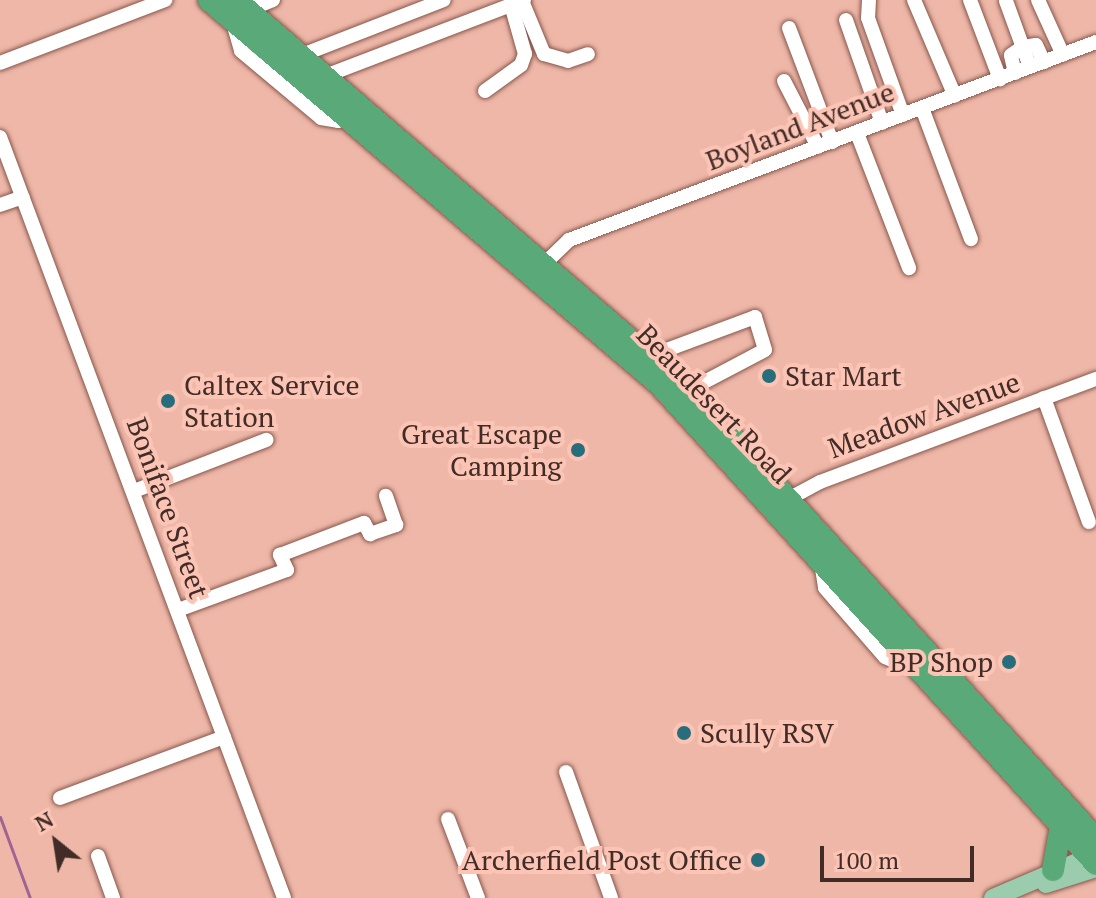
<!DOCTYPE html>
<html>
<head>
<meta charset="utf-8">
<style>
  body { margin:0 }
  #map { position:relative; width:1096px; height:898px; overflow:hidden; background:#eeb7a8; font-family:"PT Serif",serif }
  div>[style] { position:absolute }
  .stream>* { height:3px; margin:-1.5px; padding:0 1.5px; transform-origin:1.5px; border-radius:1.5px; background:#a06493 }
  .roads { filter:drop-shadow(0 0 2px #87574b) drop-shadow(0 0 2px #87574b) }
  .minor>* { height:14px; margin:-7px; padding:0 7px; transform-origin:7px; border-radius:7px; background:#fff }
  .major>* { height:18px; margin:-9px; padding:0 9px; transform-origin:9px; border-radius:9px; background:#9bccae }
  .highway>* { height:22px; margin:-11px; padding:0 11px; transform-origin:11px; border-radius:11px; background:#59aa78 }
  .dots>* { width:22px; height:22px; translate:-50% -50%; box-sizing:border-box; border:4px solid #fbc4b5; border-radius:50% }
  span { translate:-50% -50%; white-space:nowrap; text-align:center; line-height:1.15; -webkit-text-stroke:8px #fbc4b5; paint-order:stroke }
  .street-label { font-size:28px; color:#422c27 }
  .poi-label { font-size:28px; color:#422c27 }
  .left { translate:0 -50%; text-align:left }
  .right { translate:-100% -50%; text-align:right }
  .north { position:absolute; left:16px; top:802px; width:80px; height:80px; -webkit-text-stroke:6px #fbc4b5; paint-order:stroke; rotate:330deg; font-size:22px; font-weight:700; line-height:32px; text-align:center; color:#422c27 }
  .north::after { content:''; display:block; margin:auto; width:28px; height:36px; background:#422c27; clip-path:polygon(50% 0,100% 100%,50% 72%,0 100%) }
  .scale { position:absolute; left:820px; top:846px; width:154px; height:36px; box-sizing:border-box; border:4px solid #422c27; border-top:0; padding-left:10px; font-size:24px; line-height:28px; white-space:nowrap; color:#422c27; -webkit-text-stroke:6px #fbc4b5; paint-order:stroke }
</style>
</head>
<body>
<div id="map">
  <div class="stream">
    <i style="left:0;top:817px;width:86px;rotate:69.7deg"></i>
  </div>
  <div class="roads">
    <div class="minor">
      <i style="left:869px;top:0;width:18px;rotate:93deg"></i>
      <i style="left:868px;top:18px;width:103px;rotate:70.2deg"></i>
      <i style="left:914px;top:0;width:104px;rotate:66.9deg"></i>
      <i style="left:970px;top:0;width:85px;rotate:69.2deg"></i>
      <i style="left:1038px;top:0;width:60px;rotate:65.6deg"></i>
      <i style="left:522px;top:1px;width:57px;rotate:67.5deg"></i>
      <i style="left:544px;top:54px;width:25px;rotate:16deg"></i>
      <i style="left:568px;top:61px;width:21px;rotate:-19deg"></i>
      <i style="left:1006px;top:1px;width:70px;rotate:70deg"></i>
      <i style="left:248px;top:10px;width:27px;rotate:-22deg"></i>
      <i style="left:232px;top:19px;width:33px;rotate:74deg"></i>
      <i style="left:241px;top:51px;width:104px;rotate:39.9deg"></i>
      <i style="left:321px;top:118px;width:17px;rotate:10deg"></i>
      <i style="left:338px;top:121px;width:15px;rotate:-37deg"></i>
      <i style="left:846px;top:20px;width:109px;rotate:70.7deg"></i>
      <i style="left:789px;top:28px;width:122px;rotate:69.3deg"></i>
      <i style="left:302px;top:55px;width:152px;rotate:-21.2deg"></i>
      <i style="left:0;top:63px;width:177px;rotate:-20.9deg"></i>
      <i style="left:1015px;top:73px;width:18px;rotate:-103deg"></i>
      <i style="left:1011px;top:55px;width:14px;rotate:-34deg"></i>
      <i style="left:1023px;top:47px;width:13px;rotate:-9deg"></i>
      <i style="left:1036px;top:45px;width:19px;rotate:65deg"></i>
      <i style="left:325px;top:76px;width:213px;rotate:-20.9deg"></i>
      <i style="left:784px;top:81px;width:74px;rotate:62.7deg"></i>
      <i style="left:485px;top:91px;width:44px;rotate:-35.8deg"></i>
      <i style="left:521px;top:65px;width:12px;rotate:-70deg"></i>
      <i style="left:525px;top:54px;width:51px;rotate:-105.9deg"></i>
      <i style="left:922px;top:108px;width:140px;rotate:69.5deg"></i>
      <i style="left:857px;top:133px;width:145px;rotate:68.9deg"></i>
      <i style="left:0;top:137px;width:812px;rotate:69.53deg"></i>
      <i style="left:0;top:205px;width:24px;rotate:-19deg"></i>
      <i style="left:540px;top:268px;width:40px;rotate:-44deg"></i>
      <i style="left:569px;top:240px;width:563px;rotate:-20.59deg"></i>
      <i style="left:653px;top:355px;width:109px;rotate:-20.4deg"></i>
      <i style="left:755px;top:317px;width:34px;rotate:73deg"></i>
      <i style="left:765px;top:350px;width:86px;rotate:152.2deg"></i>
      <i style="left:1044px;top:398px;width:132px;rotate:70.1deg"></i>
      <i style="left:134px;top:491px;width:142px;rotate:-21.1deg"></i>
      <i style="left:781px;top:503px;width:44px;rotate:-28.3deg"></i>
      <i style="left:820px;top:482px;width:295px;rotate:-20.5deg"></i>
      <i style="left:821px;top:562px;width:26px;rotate:81deg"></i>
      <i style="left:825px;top:588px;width:91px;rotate:49deg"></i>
      <i style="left:885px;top:657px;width:13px;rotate:23deg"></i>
      <i style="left:897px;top:662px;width:18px;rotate:-41deg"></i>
      <i style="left:178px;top:610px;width:116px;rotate:-20.2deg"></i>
      <i style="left:287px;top:570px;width:17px;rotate:-115deg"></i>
      <i style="left:280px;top:555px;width:90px;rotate:-20.9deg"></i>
      <i style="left:364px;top:523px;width:13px;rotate:61deg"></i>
      <i style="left:370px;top:534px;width:28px;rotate:-19deg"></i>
      <i style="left:396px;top:525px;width:31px;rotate:-109deg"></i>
      <i style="left:566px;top:772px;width:134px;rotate:70.3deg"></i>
      <i style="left:60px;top:798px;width:175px;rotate:-20.4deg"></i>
      <i style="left:448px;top:819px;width:85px;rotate:69.2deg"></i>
      <i style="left:98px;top:856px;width:45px;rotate:70.3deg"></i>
    </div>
    <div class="major">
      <i style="left:1046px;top:884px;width:52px;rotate:-17.7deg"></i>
      <i style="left:993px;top:898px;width:112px;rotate:-23.1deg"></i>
    </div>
    <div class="highway">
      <i style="left:209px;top:0;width:592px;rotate:40.48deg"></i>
      <i style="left:659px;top:384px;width:649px;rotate:47.68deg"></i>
      <i style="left:236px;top:0;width:601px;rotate:40.75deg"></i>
      <i style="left:691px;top:392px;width:603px;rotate:47.82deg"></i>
      <i style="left:1053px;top:870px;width:45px;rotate:-79.7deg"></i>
    </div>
  </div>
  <div class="dots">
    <i style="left:769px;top:376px;background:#286d7c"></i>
    <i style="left:168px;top:401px;background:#286d7c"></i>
    <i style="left:578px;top:450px;background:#286d7c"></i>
    <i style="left:1009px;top:662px;background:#286d7c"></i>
    <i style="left:684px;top:733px;background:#286d7c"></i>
    <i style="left:758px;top:860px;background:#286d7c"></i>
  </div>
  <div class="street-label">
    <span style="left:800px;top:126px;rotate:-21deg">Boyland Avenue</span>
    <span style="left:714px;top:404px;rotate:46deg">Beaudesert Road</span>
    <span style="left:924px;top:415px;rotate:-20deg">Meadow Avenue</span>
    <span style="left:168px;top:508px;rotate:70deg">Boniface Street</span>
  </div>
  <div class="poi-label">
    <span class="left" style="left:785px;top:376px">Star Mart</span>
    <span class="left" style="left:184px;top:401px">Caltex Service<br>Station</span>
    <span class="right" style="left:562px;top:450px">Great Escape<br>Camping</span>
    <span class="right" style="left:993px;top:662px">BP Shop</span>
    <span class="left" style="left:700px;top:733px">Scully RSV</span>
    <span class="right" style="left:742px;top:860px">Archerfield Post Office</span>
  </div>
  <div class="north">N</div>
  <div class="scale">100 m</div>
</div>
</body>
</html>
